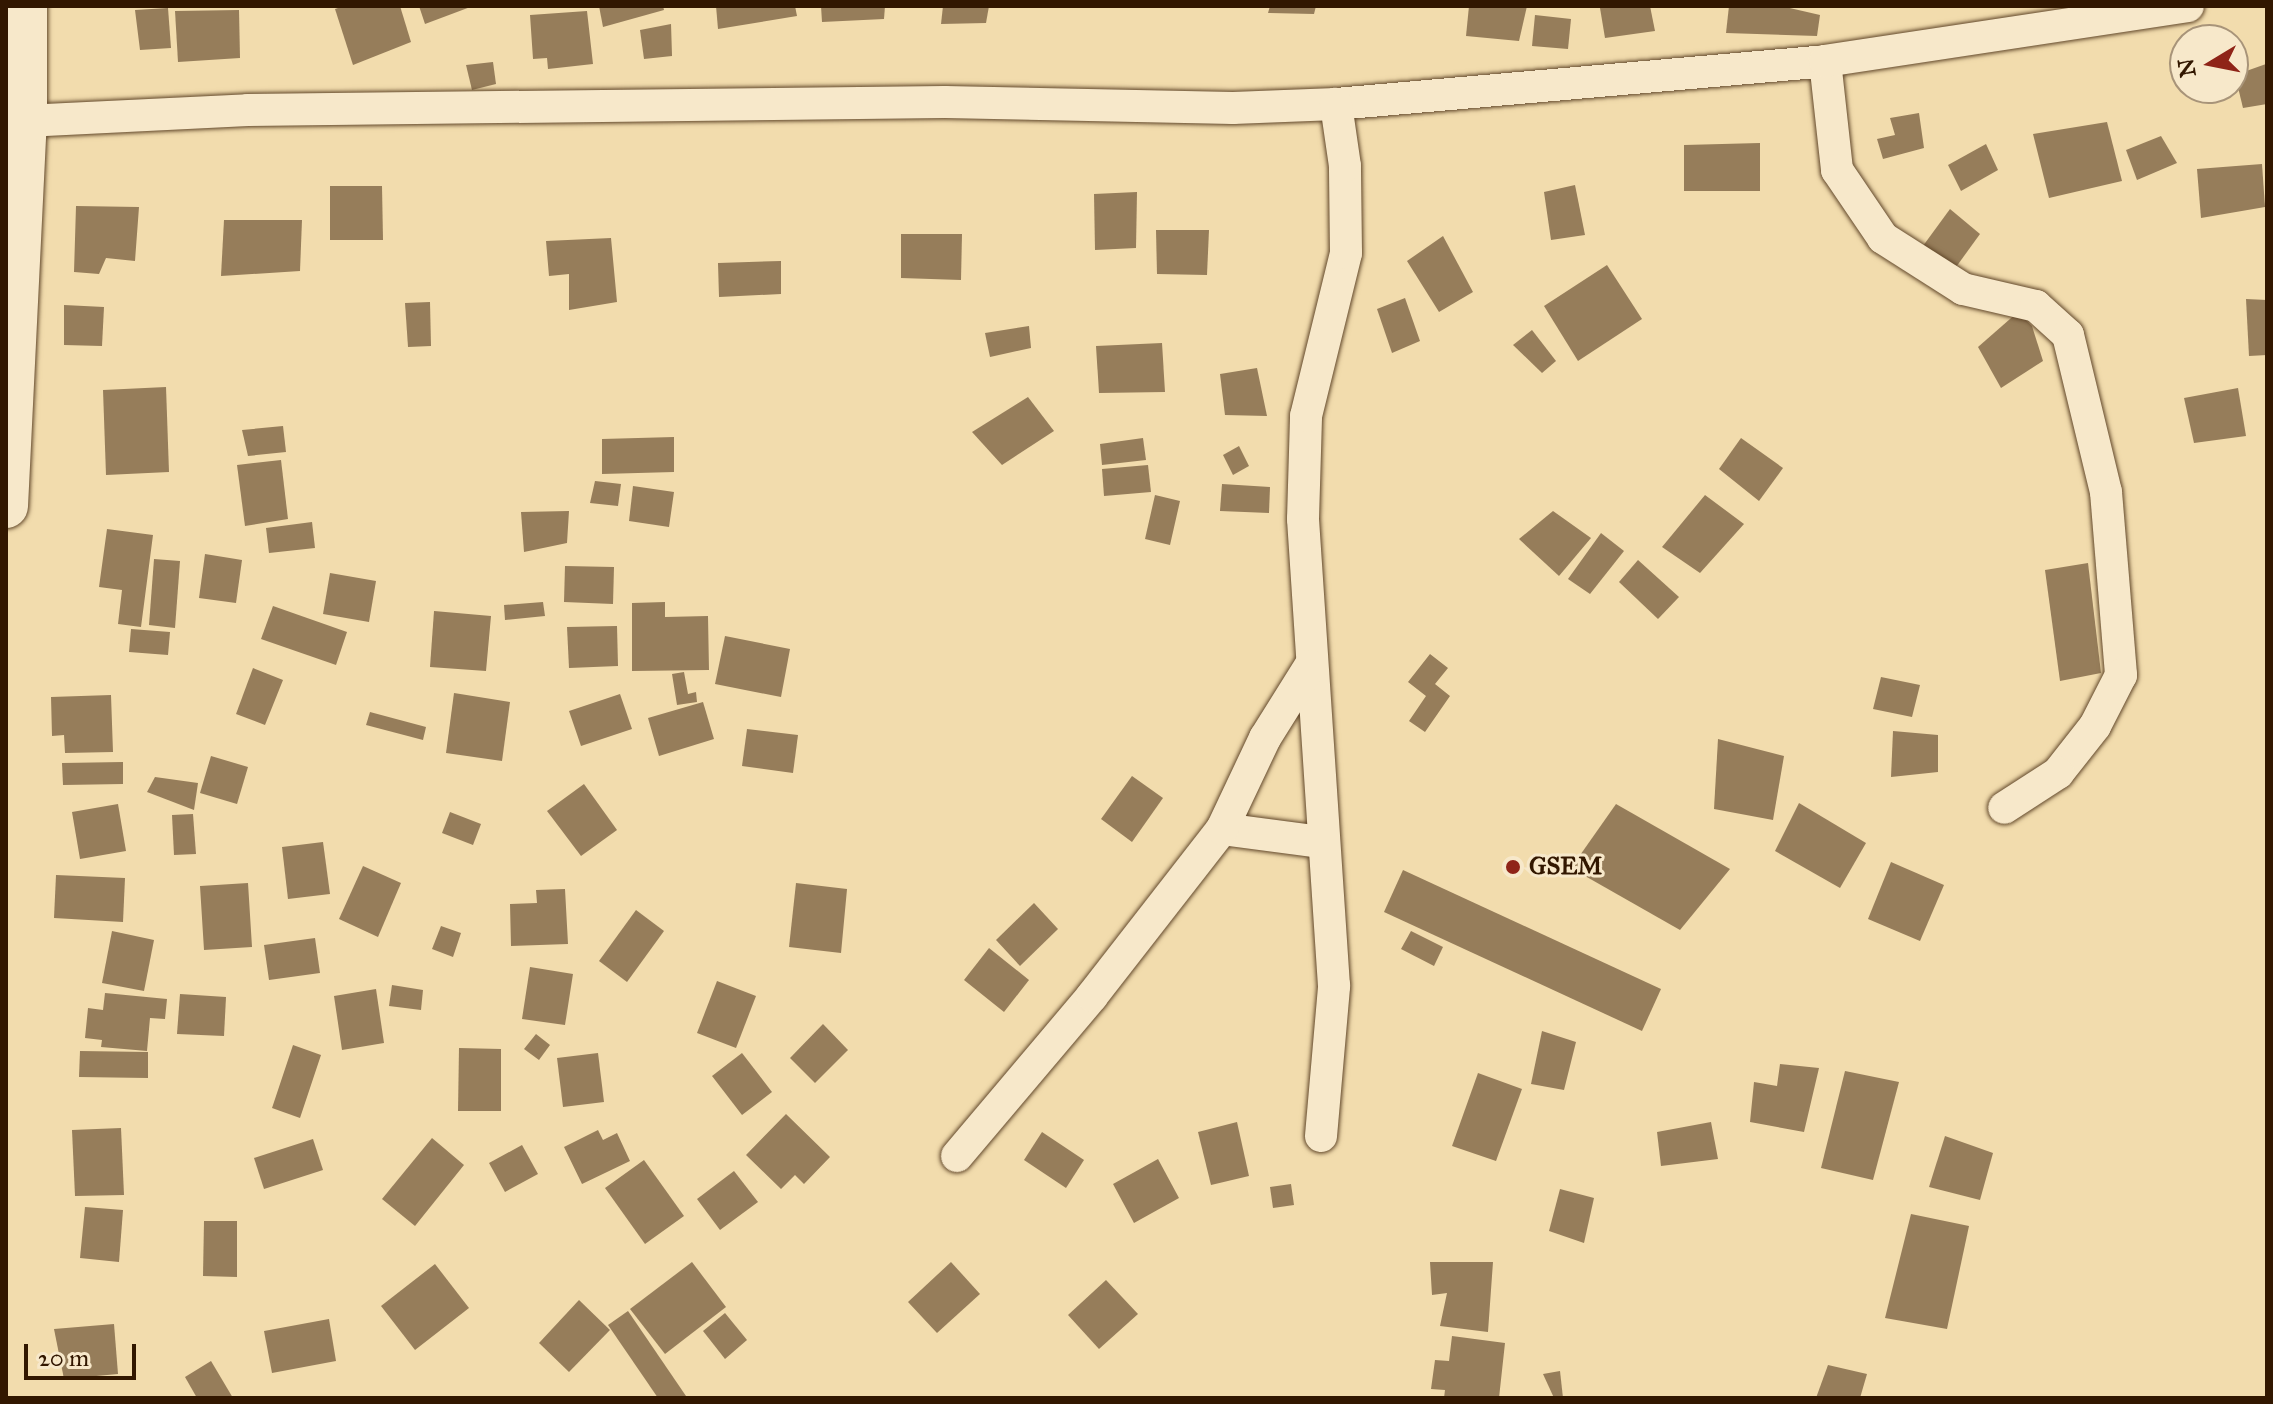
<!DOCTYPE html>
<html>
<head>
<meta charset="utf-8">
<style>
  body { margin:0 }
  #map { position:relative; width:2273px; height:1404px; overflow:hidden; background:#f2dcad; font-family:"IM FELL Great Primer",serif }
  div>[style] { position:absolute }
  .building>* { inset:0; background:#967d5a }
  .roads { filter:drop-shadow(0 0 2px #62482b) drop-shadow(0 0 2px #62482b) }
  .street>* { height:32px; margin:-16px; padding:0 16px; transform-origin:16px; border-radius:16px; background:#f7e8ca }
  .secondary>* { height:44px; margin:-22px; padding:0 22px; transform-origin:22px; border-radius:22px; background:#f7e8ca }
  .dots>* { width:22px; height:22px; translate:-50% -50%; box-sizing:border-box; border:4px solid #f7e8ca; border-radius:50% }
  span { translate:-50% -50%; white-space:nowrap; text-align:center; line-height:1.15; -webkit-text-stroke:6px #f7e8ca; paint-order:stroke }
  .poi-label { font-size:24px; color:#321700; font-weight:700 }
  .left { translate:0 -50%; text-align:left }
  .frame { position:absolute; inset:0; border:8px solid #321700; pointer-events:none }
  .north { position:absolute; left:2169px; top:24px; width:80px; height:80px; box-sizing:border-box; background:#f7e8ca; border:2px solid #a89479; border-radius:50%; rotate:260deg; font-size:22px; font-weight:700; line-height:32px; text-align:center; color:#321700 }
  .north::after { content:''; display:block; margin:auto; width:28px; height:36px; background:#8f2418; clip-path:polygon(50% 0,100% 100%,50% 72%,0 100%) }
  .scale { position:absolute; left:24px; top:1344px; width:112px; height:36px; box-sizing:border-box; border:4px solid #321700; border-top:0; padding-left:10px; font-size:24px; line-height:28px; white-space:nowrap; color:#321700; -webkit-text-stroke:6px #f7e8ca; paint-order:stroke }
</style>
</head>
<body>
<div id="map">
  <div class="building">
    <i style="clip-path:polygon(344px 6px,400px 6px,411px 42px,353px 65px,335px 9px)"></i>
    <i style="clip-path:polygon(419px 6px,473px 6px,425px 24px)"></i>
    <i style="clip-path:polygon(599px 6px,663px 6px,664px 10px,603px 27px)"></i>
    <i style="clip-path:polygon(716px 6px,795px 6px,797px 16px,718px 29px)"></i>
    <i style="clip-path:polygon(821px 6px,885px 6px,884px 19px,822px 22px)"></i>
    <i style="clip-path:polygon(943px 6px,989px 6px,986px 23px,941px 24px)"></i>
    <i style="clip-path:polygon(1270px 6px,1316px 6px,1314px 14px,1268px 13px)"></i>
    <i style="clip-path:polygon(1469px 6px,1527px 6px,1519px 41px,1466px 36px)"></i>
    <i style="clip-path:polygon(1650px 6px,1655px 31px,1605px 38px,1600px 8px)"></i>
    <i style="clip-path:polygon(1729px 6px,1781px 6px,1820px 15px,1817px 36px,1726px 33px)"></i>
    <i style="clip-path:polygon(168px 8px,171px 48px,140px 50px,135px 10px)"></i>
    <i style="clip-path:polygon(239px 10px,240px 58px,178px 62px,175px 11px)"></i>
    <i style="clip-path:polygon(587px 11px,593px 64px,548px 69px,547px 58px,533px 59px,530px 15px)"></i>
    <i style="clip-path:polygon(1535px 15px,1571px 19px,1568px 49px,1532px 46px)"></i>
    <i style="clip-path:polygon(671px 24px,672px 56px,644px 59px,640px 30px)"></i>
    <i style="clip-path:polygon(493px 62px,496px 84px,472px 90px,466px 65px)"></i>
    <i style="clip-path:polygon(2266px 64px,2267px 104px,2243px 108px,2235px 75px)"></i>
    <i style="clip-path:polygon(1919px 113px,1924px 148px,1883px 159px,1877px 139px,1895px 135px,1890px 118px)"></i>
    <i style="clip-path:polygon(2107px 122px,2122px 181px,2049px 198px,2033px 134px)"></i>
    <i style="clip-path:polygon(2161px 136px,2177px 163px,2137px 180px,2126px 150px)"></i>
    <i style="clip-path:polygon(1760px 143px,1760px 191px,1684px 191px,1684px 145px)"></i>
    <i style="clip-path:polygon(1986px 144px,1998px 170px,1961px 191px,1948px 165px)"></i>
    <i style="clip-path:polygon(2262px 164px,2265px 207px,2201px 218px,2197px 169px)"></i>
    <i style="clip-path:polygon(1575px 185px,1585px 235px,1551px 240px,1544px 192px)"></i>
    <i style="clip-path:polygon(330px 186px,382px 186px,383px 240px,330px 240px)"></i>
    <i style="clip-path:polygon(1137px 192px,1136px 248px,1095px 250px,1094px 194px)"></i>
    <i style="clip-path:polygon(76px 206px,139px 207px,135px 261px,106px 258px,99px 274px,74px 272px)"></i>
    <i style="clip-path:polygon(1950px 209px,1980px 234px,1951px 274px,1920px 250px)"></i>
    <i style="clip-path:polygon(224px 220px,302px 220px,300px 271px,221px 276px)"></i>
    <i style="clip-path:polygon(1156px 230px,1209px 230px,1207px 275px,1157px 274px)"></i>
    <i style="clip-path:polygon(901px 234px,962px 234px,961px 280px,901px 278px)"></i>
    <i style="clip-path:polygon(1443px 236px,1473px 292px,1439px 312px,1407px 261px)"></i>
    <i style="clip-path:polygon(611px 238px,617px 302px,569px 310px,569px 274px,549px 276px,546px 241px)"></i>
    <i style="clip-path:polygon(781px 261px,781px 294px,719px 297px,718px 263px)"></i>
    <i style="clip-path:polygon(1607px 265px,1642px 319px,1578px 361px,1544px 306px)"></i>
    <i style="clip-path:polygon(1405px 298px,1420px 341px,1392px 353px,1377px 309px)"></i>
    <i style="clip-path:polygon(2246px 299px,2267px 300px,2267px 355px,2249px 356px)"></i>
    <i style="clip-path:polygon(430px 302px,431px 346px,408px 347px,405px 303px)"></i>
    <i style="clip-path:polygon(64px 305px,104px 307px,102px 346px,64px 345px)"></i>
    <i style="clip-path:polygon(2018px 312px,2032px 326px,2043px 361px,2001px 388px,1978px 347px)"></i>
    <i style="clip-path:polygon(1029px 326px,1031px 348px,990px 357px,985px 333px)"></i>
    <i style="clip-path:polygon(1532px 330px,1556px 361px,1542px 373px,1513px 345px)"></i>
    <i style="clip-path:polygon(1162px 343px,1165px 392px,1099px 393px,1096px 346px)"></i>
    <i style="clip-path:polygon(1257px 368px,1267px 416px,1225px 415px,1220px 374px)"></i>
    <i style="clip-path:polygon(166px 387px,169px 472px,106px 475px,103px 390px)"></i>
    <i style="clip-path:polygon(2238px 388px,2246px 436px,2194px 443px,2184px 398px)"></i>
    <i style="clip-path:polygon(1028px 397px,1054px 431px,1002px 465px,972px 432px)"></i>
    <i style="clip-path:polygon(283px 426px,286px 452px,248px 456px,242px 430px)"></i>
    <i style="clip-path:polygon(674px 437px,674px 472px,602px 474px,602px 439px)"></i>
    <i style="clip-path:polygon(1143px 438px,1146px 460px,1102px 465px,1100px 444px)"></i>
    <i style="clip-path:polygon(1741px 438px,1783px 468px,1759px 501px,1719px 469px)"></i>
    <i style="clip-path:polygon(1239px 446px,1249px 466px,1233px 475px,1223px 455px)"></i>
    <i style="clip-path:polygon(281px 460px,288px 519px,245px 526px,237px 465px)"></i>
    <i style="clip-path:polygon(1148px 465px,1151px 492px,1104px 496px,1102px 469px)"></i>
    <i style="clip-path:polygon(595px 481px,621px 484px,618px 506px,590px 503px)"></i>
    <i style="clip-path:polygon(1222px 484px,1270px 487px,1269px 513px,1220px 511px)"></i>
    <i style="clip-path:polygon(633px 486px,674px 492px,669px 527px,629px 521px)"></i>
    <i style="clip-path:polygon(1155px 495px,1180px 501px,1170px 545px,1145px 539px)"></i>
    <i style="clip-path:polygon(1705px 495px,1744px 524px,1700px 573px,1662px 547px)"></i>
    <i style="clip-path:polygon(569px 511px,567px 543px,524px 552px,521px 512px)"></i>
    <i style="clip-path:polygon(1553px 511px,1591px 538px,1559px 576px,1519px 539px)"></i>
    <i style="clip-path:polygon(312px 522px,315px 548px,269px 553px,266px 528px)"></i>
    <i style="clip-path:polygon(107px 529px,153px 535px,141px 627px,118px 624px,122px 590px,99px 587px)"></i>
    <i style="clip-path:polygon(1601px 533px,1624px 551px,1590px 594px,1568px 579px)"></i>
    <i style="clip-path:polygon(205px 554px,242px 560px,236px 603px,199px 598px)"></i>
    <i style="clip-path:polygon(154px 559px,180px 561px,175px 628px,149px 625px)"></i>
    <i style="clip-path:polygon(1638px 560px,1679px 597px,1658px 619px,1619px 582px)"></i>
    <i style="clip-path:polygon(2088px 563px,2101px 673px,2060px 681px,2045px 570px)"></i>
    <i style="clip-path:polygon(565px 566px,614px 567px,613px 604px,564px 602px)"></i>
    <i style="clip-path:polygon(330px 573px,376px 581px,369px 622px,323px 614px)"></i>
    <i style="clip-path:polygon(543px 602px,545px 616px,505px 620px,504px 605px)"></i>
    <i style="clip-path:polygon(665px 602px,665px 617px,708px 616px,709px 670px,632px 671px,632px 603px)"></i>
    <i style="clip-path:polygon(273px 606px,347px 632px,336px 665px,261px 639px)"></i>
    <i style="clip-path:polygon(434px 611px,491px 616px,486px 671px,430px 667px)"></i>
    <i style="clip-path:polygon(617px 626px,618px 666px,569px 668px,567px 627px)"></i>
    <i style="clip-path:polygon(131px 629px,170px 632px,168px 655px,129px 652px)"></i>
    <i style="clip-path:polygon(725px 636px,790px 649px,781px 697px,715px 684px)"></i>
    <i style="clip-path:polygon(1430px 654px,1448px 668px,1435px 684px,1450px 696px,1425px 732px,1409px 721px,1426px 696px,1408px 682px)"></i>
    <i style="clip-path:polygon(253px 668px,283px 680px,265px 725px,236px 714px)"></i>
    <i style="clip-path:polygon(684px 672px,688px 694px,696px 692px,697px 702px,677px 705px,672px 674px)"></i>
    <i style="clip-path:polygon(1881px 677px,1920px 685px,1912px 717px,1873px 709px)"></i>
    <i style="clip-path:polygon(454px 693px,510px 702px,502px 761px,446px 753px)"></i>
    <i style="clip-path:polygon(620px 694px,632px 729px,581px 746px,569px 711px)"></i>
    <i style="clip-path:polygon(111px 695px,113px 752px,65px 753px,64px 735px,52px 736px,51px 697px)"></i>
    <i style="clip-path:polygon(703px 702px,714px 739px,659px 756px,648px 718px)"></i>
    <i style="clip-path:polygon(370px 712px,426px 727px,423px 740px,366px 725px)"></i>
    <i style="clip-path:polygon(747px 729px,798px 735px,793px 773px,742px 766px)"></i>
    <i style="clip-path:polygon(1893px 731px,1938px 735px,1938px 772px,1891px 777px)"></i>
    <i style="clip-path:polygon(1718px 739px,1784px 756px,1773px 820px,1714px 809px)"></i>
    <i style="clip-path:polygon(211px 756px,248px 767px,237px 804px,200px 793px)"></i>
    <i style="clip-path:polygon(123px 762px,123px 784px,63px 785px,62px 763px)"></i>
    <i style="clip-path:polygon(1132px 776px,1163px 798px,1132px 842px,1101px 819px)"></i>
    <i style="clip-path:polygon(155px 777px,198px 783px,194px 810px,147px 792px)"></i>
    <i style="clip-path:polygon(584px 784px,617px 830px,581px 856px,547px 811px)"></i>
    <i style="clip-path:polygon(1799px 803px,1866px 843px,1840px 888px,1775px 851px)"></i>
    <i style="clip-path:polygon(118px 804px,126px 851px,80px 859px,72px 812px)"></i>
    <i style="clip-path:polygon(1616px 804px,1730px 869px,1680px 930px,1571px 868px)"></i>
    <i style="clip-path:polygon(450px 812px,481px 824px,473px 845px,442px 833px)"></i>
    <i style="clip-path:polygon(193px 814px,196px 854px,174px 855px,172px 815px)"></i>
    <i style="clip-path:polygon(323px 842px,330px 894px,288px 899px,282px 847px)"></i>
    <i style="clip-path:polygon(1891px 862px,1944px 885px,1920px 941px,1868px 919px)"></i>
    <i style="clip-path:polygon(363px 866px,401px 883px,378px 937px,339px 919px)"></i>
    <i style="clip-path:polygon(1403px 870px,1661px 989px,1642px 1031px,1384px 912px)"></i>
    <i style="clip-path:polygon(56px 875px,125px 878px,123px 922px,54px 918px)"></i>
    <i style="clip-path:polygon(248px 883px,252px 947px,204px 950px,200px 886px)"></i>
    <i style="clip-path:polygon(796px 883px,847px 889px,841px 953px,789px 947px)"></i>
    <i style="clip-path:polygon(565px 889px,568px 944px,511px 946px,510px 904px,537px 903px,536px 890px)"></i>
    <i style="clip-path:polygon(1034px 903px,1058px 929px,1020px 966px,996px 940px)"></i>
    <i style="clip-path:polygon(636px 910px,664px 931px,627px 982px,599px 961px)"></i>
    <i style="clip-path:polygon(441px 926px,461px 933px,453px 957px,432px 949px)"></i>
    <i style="clip-path:polygon(112px 931px,154px 940px,144px 991px,102px 983px)"></i>
    <i style="clip-path:polygon(1411px 931px,1443px 947px,1434px 966px,1401px 949px)"></i>
    <i style="clip-path:polygon(315px 938px,320px 973px,269px 980px,264px 945px)"></i>
    <i style="clip-path:polygon(989px 948px,1029px 980px,1004px 1012px,964px 980px)"></i>
    <i style="clip-path:polygon(530px 967px,573px 974px,565px 1025px,522px 1019px)"></i>
    <i style="clip-path:polygon(717px 981px,756px 996px,736px 1048px,697px 1033px)"></i>
    <i style="clip-path:polygon(392px 985px,423px 990px,421px 1010px,389px 1006px)"></i>
    <i style="clip-path:polygon(376px 989px,384px 1043px,342px 1050px,334px 996px)"></i>
    <i style="clip-path:polygon(105px 993px,167px 999px,165px 1019px,150px 1018px,147px 1051px,101px 1047px,102px 1040px,85px 1038px,88px 1008px,103px 1010px)"></i>
    <i style="clip-path:polygon(180px 994px,226px 997px,224px 1036px,177px 1034px)"></i>
    <i style="clip-path:polygon(823px 1024px,848px 1050px,815px 1083px,790px 1058px)"></i>
    <i style="clip-path:polygon(1542px 1031px,1576px 1042px,1564px 1090px,1531px 1084px)"></i>
    <i style="clip-path:polygon(536px 1034px,550px 1045px,539px 1060px,524px 1049px)"></i>
    <i style="clip-path:polygon(293px 1045px,321px 1055px,300px 1118px,272px 1108px)"></i>
    <i style="clip-path:polygon(459px 1048px,501px 1049px,501px 1111px,458px 1111px)"></i>
    <i style="clip-path:polygon(80px 1051px,148px 1052px,148px 1078px,79px 1077px)"></i>
    <i style="clip-path:polygon(598px 1053px,604px 1102px,563px 1107px,557px 1058px)"></i>
    <i style="clip-path:polygon(742px 1053px,772px 1092px,742px 1115px,712px 1076px)"></i>
    <i style="clip-path:polygon(1780px 1064px,1819px 1068px,1804px 1132px,1750px 1122px,1754px 1082px,1777px 1086px)"></i>
    <i style="clip-path:polygon(1845px 1071px,1899px 1082px,1873px 1180px,1821px 1168px)"></i>
    <i style="clip-path:polygon(1478px 1073px,1522px 1089px,1496px 1161px,1452px 1146px)"></i>
    <i style="clip-path:polygon(786px 1114px,830px 1157px,804px 1184px,795px 1175px,781px 1189px,746px 1155px)"></i>
    <i style="clip-path:polygon(1237px 1122px,1249px 1176px,1211px 1185px,1198px 1132px)"></i>
    <i style="clip-path:polygon(1711px 1122px,1718px 1159px,1661px 1166px,1657px 1132px)"></i>
    <i style="clip-path:polygon(121px 1128px,124px 1195px,75px 1196px,72px 1130px)"></i>
    <i style="clip-path:polygon(598px 1130px,603px 1140px,617px 1133px,630px 1161px,582px 1184px,564px 1147px)"></i>
    <i style="clip-path:polygon(1042px 1132px,1084px 1160px,1066px 1188px,1024px 1160px)"></i>
    <i style="clip-path:polygon(1945px 1136px,1993px 1153px,1980px 1200px,1929px 1187px)"></i>
    <i style="clip-path:polygon(432px 1138px,464px 1165px,415px 1226px,382px 1199px)"></i>
    <i style="clip-path:polygon(313px 1139px,323px 1170px,264px 1189px,254px 1158px)"></i>
    <i style="clip-path:polygon(522px 1145px,538px 1174px,505px 1192px,489px 1163px)"></i>
    <i style="clip-path:polygon(1158px 1159px,1179px 1198px,1134px 1223px,1113px 1184px)"></i>
    <i style="clip-path:polygon(644px 1160px,684px 1216px,645px 1244px,605px 1188px)"></i>
    <i style="clip-path:polygon(734px 1171px,758px 1202px,720px 1230px,697px 1199px)"></i>
    <i style="clip-path:polygon(1291px 1184px,1294px 1205px,1273px 1208px,1270px 1187px)"></i>
    <i style="clip-path:polygon(1560px 1189px,1594px 1198px,1584px 1243px,1549px 1231px)"></i>
    <i style="clip-path:polygon(85px 1207px,123px 1210px,119px 1262px,80px 1258px)"></i>
    <i style="clip-path:polygon(1911px 1214px,1969px 1226px,1947px 1329px,1885px 1318px)"></i>
    <i style="clip-path:polygon(204px 1221px,237px 1221px,237px 1277px,203px 1276px)"></i>
    <i style="clip-path:polygon(692px 1262px,726px 1307px,665px 1354px,630px 1309px)"></i>
    <i style="clip-path:polygon(951px 1262px,980px 1294px,937px 1333px,908px 1302px)"></i>
    <i style="clip-path:polygon(1430px 1262px,1493px 1262px,1488px 1332px,1440px 1326px,1447px 1293px,1432px 1295px)"></i>
    <i style="clip-path:polygon(435px 1264px,469px 1308px,415px 1350px,381px 1306px)"></i>
    <i style="clip-path:polygon(1106px 1280px,1138px 1314px,1099px 1349px,1068px 1315px)"></i>
    <i style="clip-path:polygon(579px 1300px,610px 1330px,569px 1372px,539px 1343px)"></i>
    <i style="clip-path:polygon(628px 1311px,686px 1396px,683px 1398px,658px 1398px,608px 1325px)"></i>
    <i style="clip-path:polygon(725px 1313px,747px 1340px,725px 1359px,703px 1331px)"></i>
    <i style="clip-path:polygon(329px 1319px,336px 1361px,272px 1373px,264px 1331px)"></i>
    <i style="clip-path:polygon(114px 1324px,118px 1374px,64px 1379px,54px 1329px)"></i>
    <i style="clip-path:polygon(1452px 1336px,1505px 1343px,1499px 1398px,1444px 1398px,1445px 1390px,1431px 1389px,1435px 1360px,1449px 1361px)"></i>
    <i style="clip-path:polygon(211px 1361px,233px 1398px,197px 1398px,185px 1377px)"></i>
    <i style="clip-path:polygon(1828px 1365px,1867px 1374px,1860px 1398px,1816px 1398px)"></i>
    <i style="clip-path:polygon(1560px 1371px,1563px 1398px,1554px 1398px,1543px 1374px)"></i>
  </div>
  <div class="roads">
    <div class="street">
      <i style="left:1825px;top:61px;width:110px;rotate:83.7deg"></i>
      <i style="left:1837px;top:170px;width:82px;rotate:55.9deg"></i>
      <i style="left:1883px;top:238px;width:95px;rotate:32.5deg"></i>
      <i style="left:1963px;top:289px;width:75px;rotate:13.1deg"></i>
      <i style="left:2036px;top:306px;width:43px;rotate:42.2deg"></i>
      <i style="left:2068px;top:335px;width:162px;rotate:76.4deg"></i>
      <i style="left:2106px;top:492px;width:184px;rotate:85.3deg"></i>
      <i style="left:2121px;top:675px;width:57px;rotate:117deg"></i>
      <i style="left:2095px;top:726px;width:60px;rotate:128.2deg"></i>
      <i style="left:2058px;top:773px;width:64px;rotate:147.1deg"></i>
      <i style="left:25px;top:121px;width:223px;rotate:-2.8deg"></i>
      <i style="left:248px;top:110px;width:697px;rotate:-0.66deg"></i>
      <i style="left:945px;top:102px;width:288px;rotate:1.2deg"></i>
      <i style="left:1233px;top:108px;width:103px;rotate:-2.2deg"></i>
      <i style="left:1336px;top:104px;width:491px;rotate:-5deg"></i>
      <i style="left:1825px;top:61px;width:367px;rotate:-8.6deg"></i>
      <i style="left:1222px;top:829px;width:100px;rotate:7.5deg"></i>
      <i style="left:1321px;top:1136px;width:151px;rotate:-85deg"></i>
      <i style="left:1334px;top:986px;width:468px;rotate:-93.8deg"></i>
      <i style="left:1303px;top:519px;width:103px;rotate:-88.3deg"></i>
      <i style="left:1306px;top:416px;width:168px;rotate:-76.2deg"></i>
      <i style="left:1346px;top:253px;width:87px;rotate:-90.7deg"></i>
      <i style="left:1345px;top:166px;width:63px;rotate:-98.3deg"></i>
      <i style="left:957px;top:1156px;width:209px;rotate:-49.8deg"></i>
      <i style="left:1092px;top:996px;width:212px;rotate:-52.1deg"></i>
      <i style="left:1222px;top:829px;width:101px;rotate:-64.7deg"></i>
      <i style="left:1265px;top:738px;width:85px;rotate:-58deg"></i>
    </div>
    <div class="secondary">
      <i style="left:6px;top:506px;width:385px;rotate:-87.2deg"></i>
      <i style="left:25px;top:121px;width:115px;rotate:-90deg"></i>
    </div>
  </div>
  <div class="dots">
    <i style="left:1513px;top:867px;background:#8f2418"></i>
  </div>
  <div class="poi-label">
    <span class="left" style="left:1529px;top:867px">GSEM</span>
  </div>
  <div class="frame"></div>
  <div class="north">N</div>
  <div class="scale">20 m</div>
</div>
</body>
</html>
